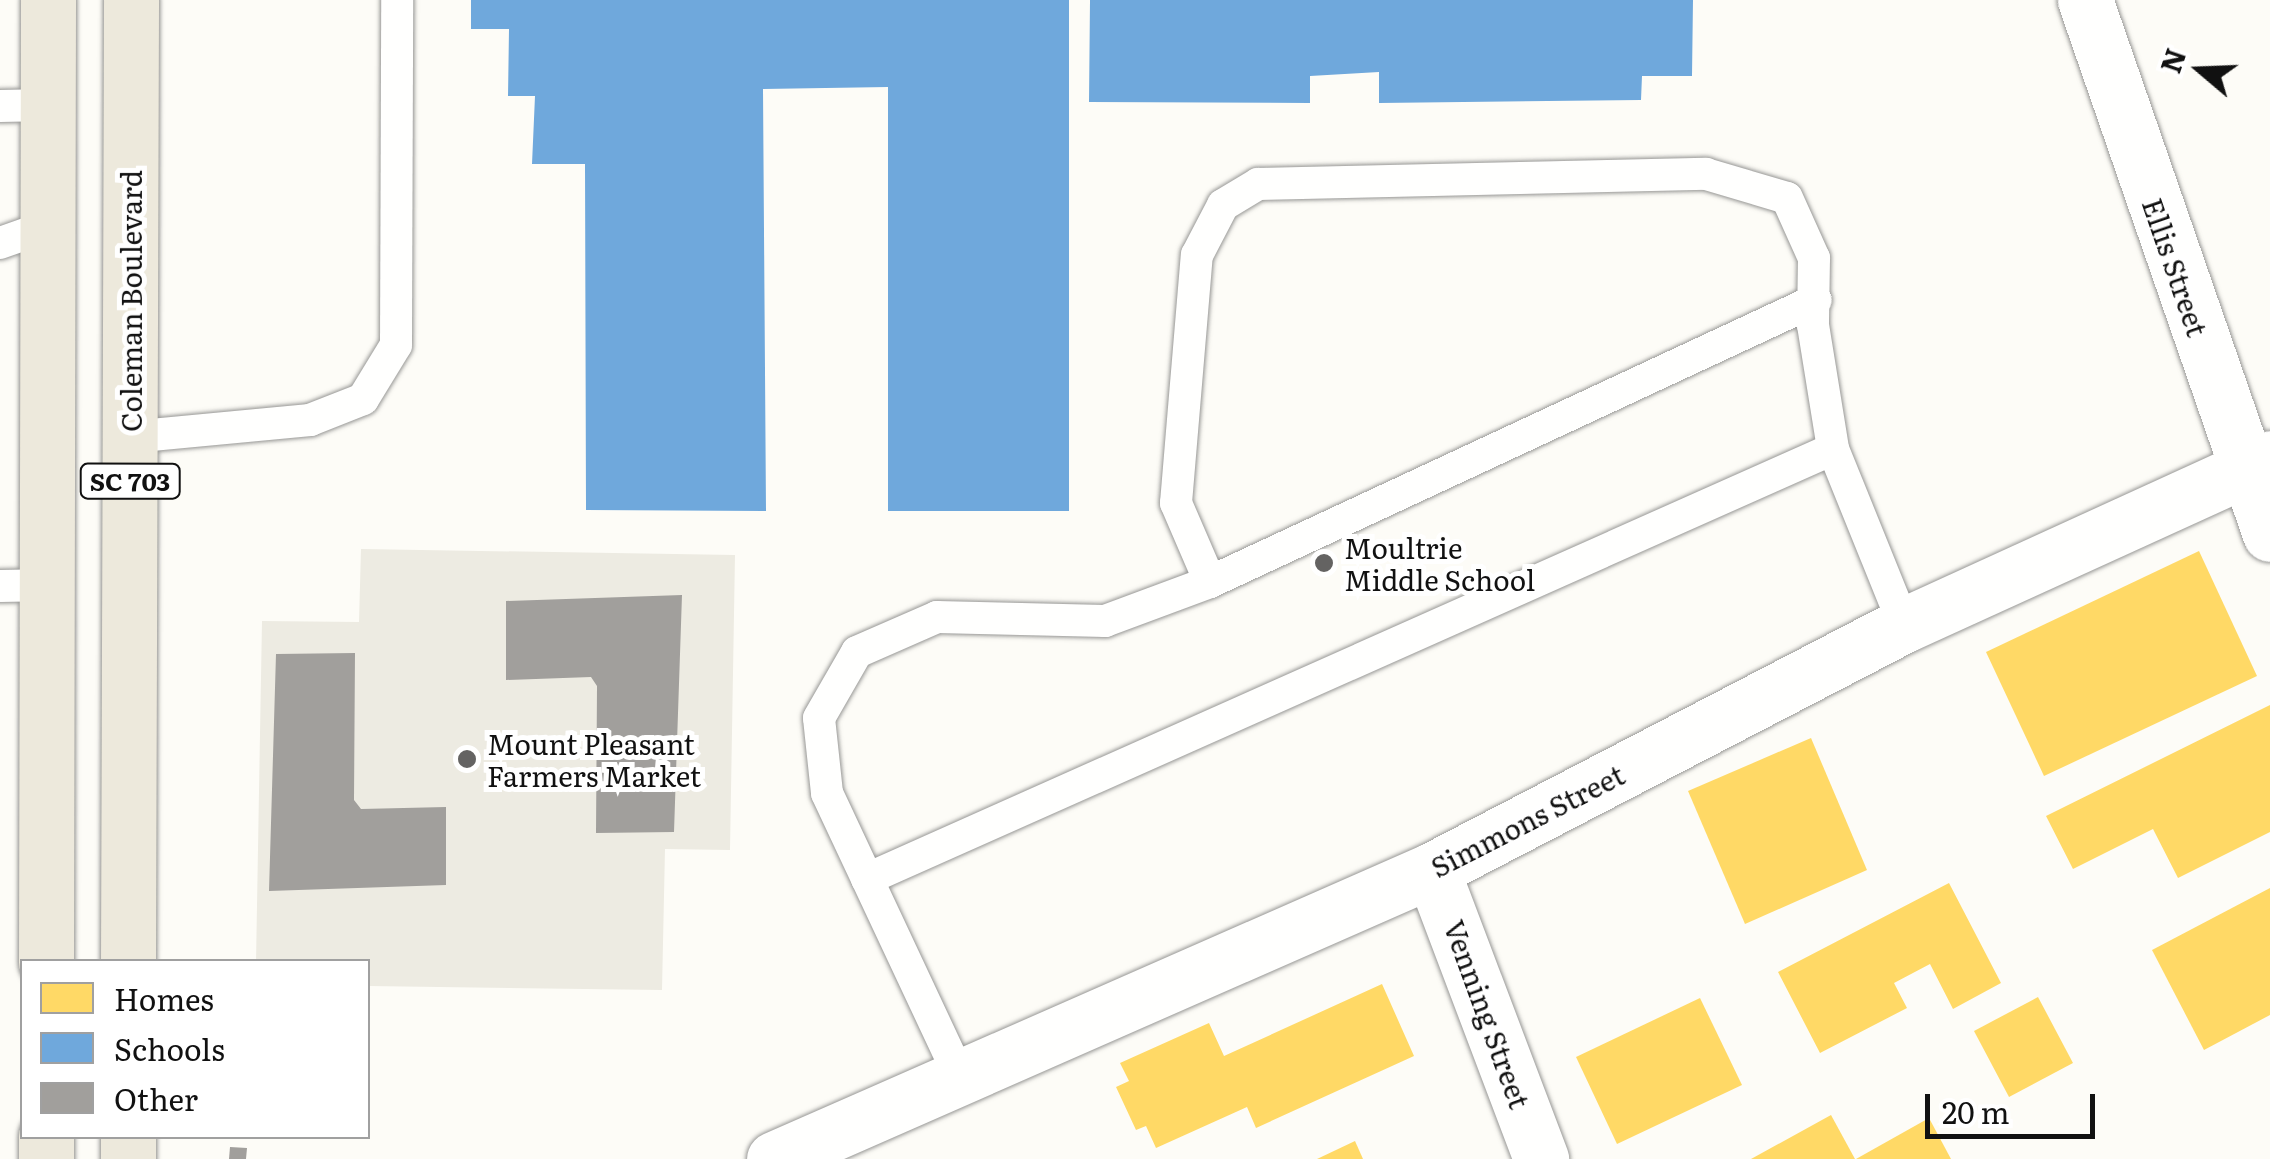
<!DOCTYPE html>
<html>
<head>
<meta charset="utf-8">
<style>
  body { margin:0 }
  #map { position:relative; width:2270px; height:1159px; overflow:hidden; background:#fdfcf7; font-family:Literata,serif }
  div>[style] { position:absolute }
  .plaza>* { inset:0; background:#edebe2 }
  .homes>* { inset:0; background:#ffd966 }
  .schools>* { inset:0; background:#6fa8dc }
  .building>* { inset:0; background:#a19f9c }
  .roads { filter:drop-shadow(0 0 2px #979795) drop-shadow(0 0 2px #979795) }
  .service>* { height:32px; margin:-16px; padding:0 16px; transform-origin:16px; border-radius:16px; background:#fffffe }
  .minor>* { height:55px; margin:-27.5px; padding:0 27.5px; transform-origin:27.5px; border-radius:27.5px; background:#fffffe }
  .primary>* { height:55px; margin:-27.5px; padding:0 27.5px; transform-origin:27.5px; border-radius:27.5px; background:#ede9dc }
  .dots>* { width:28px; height:28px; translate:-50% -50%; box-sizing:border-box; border:5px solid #fff; border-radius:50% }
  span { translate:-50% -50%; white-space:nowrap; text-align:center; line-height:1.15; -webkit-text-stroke:10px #fff; paint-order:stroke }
  .shield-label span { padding:2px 8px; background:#fff; border:2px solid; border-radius:8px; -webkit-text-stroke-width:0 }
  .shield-label { font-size:25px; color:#111; font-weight:700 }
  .street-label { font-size:28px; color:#111 }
  .poi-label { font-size:28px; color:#111 }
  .left { translate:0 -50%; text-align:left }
  .legend { position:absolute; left:20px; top:959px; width:350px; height:180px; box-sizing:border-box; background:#fff; border:2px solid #a0a0a0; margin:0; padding:12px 18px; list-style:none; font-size:30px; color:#111 }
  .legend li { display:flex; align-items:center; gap:20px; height:50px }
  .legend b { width:50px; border:2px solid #a0a0a0 }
  .north { position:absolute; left:2150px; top:20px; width:100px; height:100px; -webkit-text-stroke:8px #fff; paint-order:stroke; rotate:289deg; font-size:28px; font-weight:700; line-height:40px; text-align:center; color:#111 }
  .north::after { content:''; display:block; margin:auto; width:35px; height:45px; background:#111; clip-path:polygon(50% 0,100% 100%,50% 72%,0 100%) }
  .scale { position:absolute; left:1925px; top:1094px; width:170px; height:45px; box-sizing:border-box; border:5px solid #111; border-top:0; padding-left:12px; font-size:30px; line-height:35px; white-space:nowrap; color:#111; -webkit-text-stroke:8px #fff; paint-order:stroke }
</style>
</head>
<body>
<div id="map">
  <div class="plaza">
    <i style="clip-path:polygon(361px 549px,735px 555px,730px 850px,665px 849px,662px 990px,368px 986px,368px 962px,256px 962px,262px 621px,359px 622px)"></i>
  </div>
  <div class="homes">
    <i style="clip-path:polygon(2199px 551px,2257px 676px,2044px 776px,1986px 652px)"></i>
    <i style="clip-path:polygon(2270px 705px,2270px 832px,2178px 878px,2153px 829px,2073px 869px,2046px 816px)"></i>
    <i style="clip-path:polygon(1811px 738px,1867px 870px,1745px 924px,1688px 791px)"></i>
    <i style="clip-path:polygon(1949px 883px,2001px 983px,1953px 1009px,1930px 964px,1894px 983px,1907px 1008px,1820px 1053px,1778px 972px)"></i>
    <i style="clip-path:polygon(2270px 888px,2270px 1015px,2204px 1050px,2152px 950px)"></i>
    <i style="clip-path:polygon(1382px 984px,1414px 1056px,1256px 1128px,1247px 1107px,1156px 1148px,1146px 1126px,1136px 1130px,1116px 1087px,1129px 1081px,1120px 1063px,1209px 1023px,1224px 1056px)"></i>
    <i style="clip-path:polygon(2038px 997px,2073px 1063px,2009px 1097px,1974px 1031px)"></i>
    <i style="clip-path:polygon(1700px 998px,1742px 1085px,1617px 1144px,1576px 1057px)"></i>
    <i style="clip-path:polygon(1831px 1115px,1855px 1159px,1751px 1159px)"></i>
    <i style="clip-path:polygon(1929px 1118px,1951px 1159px,1856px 1159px)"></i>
    <i style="clip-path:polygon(1355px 1141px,1363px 1159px,1317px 1159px)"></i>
  </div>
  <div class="schools">
    <i style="clip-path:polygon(471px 0,1069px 0,1069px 511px,888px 511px,888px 87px,763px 89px,766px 511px,586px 510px,585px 164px,532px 164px,535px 96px,508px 96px,509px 29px,471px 29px)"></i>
    <i style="clip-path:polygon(1090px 0,1693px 0,1692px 76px,1642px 76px,1641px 100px,1379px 103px,1379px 72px,1310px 76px,1310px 103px,1089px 102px)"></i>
  </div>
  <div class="building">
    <i style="clip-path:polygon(682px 595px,674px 832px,596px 833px,597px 686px,591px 677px,506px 680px,506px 601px)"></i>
    <i style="clip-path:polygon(355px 653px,354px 800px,361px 809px,446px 807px,446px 885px,269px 891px,276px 654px)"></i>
    <i style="clip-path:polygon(230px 1147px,247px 1148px,246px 1159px,229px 1159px)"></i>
  </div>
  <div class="roads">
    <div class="service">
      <i style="left:0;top:106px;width:48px;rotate:-1.2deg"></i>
      <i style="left:0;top:243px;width:51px;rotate:-19.5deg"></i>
      <i style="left:130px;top:437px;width:181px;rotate:-5.4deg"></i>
      <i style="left:310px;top:420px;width:57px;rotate:-21.6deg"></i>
      <i style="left:363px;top:399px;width:63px;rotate:-58.6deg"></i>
      <i style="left:396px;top:345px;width:345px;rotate:-89.8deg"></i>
      <i style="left:1210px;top:582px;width:86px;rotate:-113.3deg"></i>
      <i style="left:1176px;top:503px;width:249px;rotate:-85.2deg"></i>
      <i style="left:1197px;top:255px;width:56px;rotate:-62.5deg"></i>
      <i style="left:1223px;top:205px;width:41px;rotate:-31deg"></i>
      <i style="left:1258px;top:184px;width:448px;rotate:-1.3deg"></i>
      <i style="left:1706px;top:174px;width:84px;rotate:16.5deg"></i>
      <i style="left:1787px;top:198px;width:66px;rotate:65.8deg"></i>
      <i style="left:1814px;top:258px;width:67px;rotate:90.9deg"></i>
      <i style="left:1813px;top:325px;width:126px;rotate:80.8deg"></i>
      <i style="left:1833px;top:449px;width:190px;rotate:68deg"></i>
      <i style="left:0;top:586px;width:47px;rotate:-1.2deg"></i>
      <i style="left:867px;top:879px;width:1057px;rotate:-24deg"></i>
      <i style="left:959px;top:1075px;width:311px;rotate:-115.1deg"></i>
      <i style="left:827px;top:793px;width:75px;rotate:-96.1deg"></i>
      <i style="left:819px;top:718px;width:76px;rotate:-60.1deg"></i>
      <i style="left:857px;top:652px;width:87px;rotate:-23.6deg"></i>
      <i style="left:937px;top:617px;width:168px;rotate:1.4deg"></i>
      <i style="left:1105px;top:621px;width:112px;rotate:-20.4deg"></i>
      <i style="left:1210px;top:582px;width:668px;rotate:-24.95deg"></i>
    </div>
    <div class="minor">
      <i style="left:2085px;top:0;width:565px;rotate:70.89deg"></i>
      <i style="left:1432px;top:870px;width:309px;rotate:69.3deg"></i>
      <i style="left:774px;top:1159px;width:719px;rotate:-23.71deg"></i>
      <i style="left:1432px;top:870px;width:532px;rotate:-27.43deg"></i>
      <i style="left:1904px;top:625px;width:402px;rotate:-24.5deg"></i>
    </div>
    <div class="primary">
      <i style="left:46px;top:962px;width:962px;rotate:-89.88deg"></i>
      <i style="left:128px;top:962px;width:962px;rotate:-89.82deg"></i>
      <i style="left:46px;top:1159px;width:23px;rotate:-90deg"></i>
      <i style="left:128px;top:1159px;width:23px;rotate:-90deg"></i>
    </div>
  </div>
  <div class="dots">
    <i style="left:1324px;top:563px;background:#646362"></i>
    <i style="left:467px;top:759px;background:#646362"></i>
  </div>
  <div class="shield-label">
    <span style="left:130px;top:481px">SC 703</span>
  </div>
  <div class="street-label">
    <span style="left:2176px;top:267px;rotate:71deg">Ellis Street</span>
    <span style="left:130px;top:301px;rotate:-90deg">Coleman Boulevard</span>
    <span style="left:1527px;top:820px;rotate:-27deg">Simmons Street</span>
    <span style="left:1488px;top:1014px;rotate:70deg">Venning Street</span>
  </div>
  <div class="poi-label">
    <span class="left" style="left:1344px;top:563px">Moultrie<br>Middle School</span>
    <span class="left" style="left:487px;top:759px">Mount Pleasant<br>Farmers Market</span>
  </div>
  <ul class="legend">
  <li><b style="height:28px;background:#ffd966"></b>Homes</li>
  <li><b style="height:28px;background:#6fa8dc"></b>Schools</li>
  <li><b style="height:28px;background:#a19f9c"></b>Other</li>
  </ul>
  <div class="north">N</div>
  <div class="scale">20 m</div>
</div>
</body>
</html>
